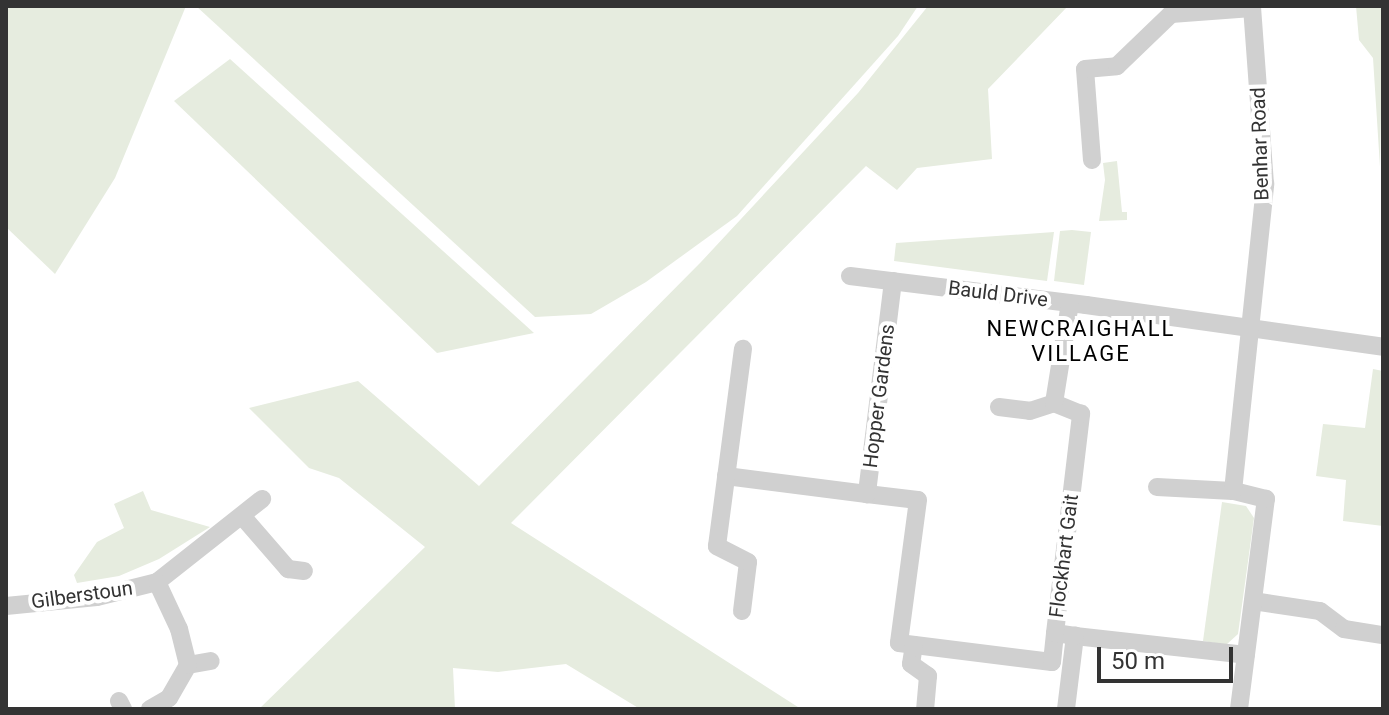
<!DOCTYPE html>
<html>
<head>
<meta charset="utf-8">
<style>
  body { margin:0 }
  #map { position:relative; width:1389px; height:715px; overflow:hidden; background:#fff; font-family:Roboto,sans-serif }
  div>[style] { position:absolute }
  .green>* { inset:0; background:#e6ecdf }
  .minor>* { height:18px; margin:-9px; padding:0 9px; transform-origin:9px; border-radius:9px; background:#d0d0d0 }
  span { translate:-50% -50%; white-space:nowrap; text-align:center; line-height:1.15; -webkit-text-stroke:8px #fff; paint-order:stroke }
  .street-label { font-size:20px; color:#333 }
  .neighbourhood-label { font-size:22px; color:#000; letter-spacing:2px }
  .frame { position:absolute; inset:0; border:8px solid #333; pointer-events:none }
  .scale { position:absolute; left:1097px; top:647px; width:136px; height:36px; box-sizing:border-box; border:4px solid #333; border-top:0; padding-left:10px; font-size:24px; line-height:28px; white-space:nowrap; color:#333; -webkit-text-stroke:6px #fff; paint-order:stroke }
</style>
</head>
<body>
<div id="map">
  <div class="green">
    <i style="clip-path:polygon(6px 6px,186px 6px,115px 178px,55px 274px,6px 227px)"></i>
    <i style="clip-path:polygon(196px 6px,918px 6px,898px 36px,737px 216px,646px 282px,591px 314px,535px 317px)"></i>
    <i style="clip-path:polygon(928px 6px,1068px 6px,988px 89px,992px 159px,917px 168px,897px 190px,866px 166px,511px 523px,801px 709px,640px 709px,566px 664px,498px 672px,453px 668px,455px 709px,259px 709px,425px 547px,339px 478px,309px 468px,249px 408px,358px 381px,479px 486px,701px 262px,858px 93px)"></i>
    <i style="clip-path:polygon(1356px 6px,1383px 6px,1380px 167px,1373px 58px,1359px 40px)"></i>
    <i style="clip-path:polygon(230px 59px,534px 333px,437px 353px,174px 101px)"></i>
    <i style="clip-path:polygon(1117px 161px,1122px 212px,1127px 212px,1127px 220px,1099px 221px,1105px 180px,1103px 163px)"></i>
    <i style="clip-path:polygon(1072px 230px,1091px 232px,1084px 285px,1054px 281px,1060px 231px)"></i>
    <i style="clip-path:polygon(1054px 232px,1047px 281px,894px 261px,896px 243px)"></i>
    <i style="clip-path:polygon(1373px 369px,1383px 371px,1383px 526px,1343px 521px,1346px 480px,1316px 476px,1323px 424px,1365px 428px)"></i>
    <i style="clip-path:polygon(143px 491px,151px 510px,210px 527px,159px 559px,119px 576px,77px 583px,74px 575px,97px 542px,124px 528px,114px 504px)"></i>
    <i style="clip-path:polygon(1222px 502px,1246px 506px,1254px 518px,1238px 634px,1226px 645px,1203px 641px)"></i>
  </div>
  <div class="minor">
    <i style="left:1092px;top:160px;width:91px;rotate:-94.4deg"></i>
    <i style="left:1085px;top:69px;width:32px;rotate:-5deg"></i>
    <i style="left:1117px;top:66px;width:75px;rotate:-43.9deg"></i>
    <i style="left:1171px;top:14px;width:81px;rotate:-4.2deg"></i>
    <i style="left:850px;top:276px;width:238px;rotate:7deg"></i>
    <i style="left:1086px;top:305px;width:300px;rotate:8deg"></i>
    <i style="left:893px;top:281px;width:215px;rotate:97deg"></i>
    <i style="left:867px;top:494px;width:51px;rotate:6.7deg"></i>
    <i style="left:918px;top:500px;width:144px;rotate:97.6deg"></i>
    <i style="left:899px;top:643px;width:154px;rotate:7.1deg"></i>
    <i style="left:1052px;top:662px;width:29px;rotate:-84deg"></i>
    <i style="left:999px;top:407px;width:31px;rotate:7deg"></i>
    <i style="left:1030px;top:411px;width:25px;rotate:-18deg"></i>
    <i style="left:726px;top:476px;width:142px;rotate:7.3deg"></i>
    <i style="left:1157px;top:487px;width:76px;rotate:3deg"></i>
    <i style="left:243px;top:517px;width:69px;rotate:49.1deg"></i>
    <i style="left:288px;top:569px;width:16px;rotate:7deg"></i>
    <i style="left:1253px;top:601px;width:68px;rotate:8.5deg"></i>
    <i style="left:1320px;top:611px;width:30px;rotate:37deg"></i>
    <i style="left:1344px;top:629px;width:39px;rotate:9deg"></i>
    <i style="left:6px;top:606px;width:91px;rotate:-5.6deg"></i>
    <i style="left:97px;top:597px;width:62px;rotate:-14deg"></i>
    <i style="left:157px;top:582px;width:134px;rotate:-38.3deg"></i>
    <i style="left:742px;top:611px;width:49px;rotate:-83deg"></i>
    <i style="left:748px;top:562px;width:35px;rotate:-153deg"></i>
    <i style="left:717px;top:546px;width:199px;rotate:-82.5deg"></i>
    <i style="left:1075px;top:636px;width:172px;rotate:6.3deg"></i>
    <i style="left:914px;top:645px;width:19px;rotate:99deg"></i>
    <i style="left:911px;top:664px;width:21px;rotate:35deg"></i>
    <i style="left:928px;top:676px;width:33px;rotate:95deg"></i>
    <i style="left:188px;top:665px;width:23px;rotate:-10deg"></i>
    <i style="left:119px;top:701px;width:9px;rotate:63deg"></i>
    <i style="left:150px;top:709px;width:22px;rotate:-30deg"></i>
    <i style="left:169px;top:698px;width:38px;rotate:-60deg"></i>
    <i style="left:188px;top:665px;width:37px;rotate:-104deg"></i>
    <i style="left:179px;top:629px;width:52px;rotate:-115.1deg"></i>
    <i style="left:1066px;top:709px;width:74px;rotate:-83deg"></i>
    <i style="left:1075px;top:636px;width:20px;rotate:-171deg"></i>
    <i style="left:1055px;top:633px;width:221px;rotate:-83.2deg"></i>
    <i style="left:1081px;top:414px;width:29px;rotate:-158deg"></i>
    <i style="left:1054px;top:403px;width:101px;rotate:-80.9deg"></i>
    <i style="left:1239px;top:709px;width:212px;rotate:-82.7deg"></i>
    <i style="left:1266px;top:499px;width:34px;rotate:-166deg"></i>
    <i style="left:1233px;top:491px;width:309px;rotate:-84deg"></i>
    <i style="left:1265px;top:184px;width:178px;rotate:-94.2deg"></i>
  </div>
  <div class="street-label">
    <span style="left:1260px;top:144px;rotate:-92deg">Benhar Road</span>
    <span style="left:998px;top:294px;rotate:7deg">Bauld Drive</span>
    <span style="left:879px;top:396px;rotate:-83deg">Hopper Gardens</span>
    <span style="left:1064px;top:556px;rotate:-83deg">Flockhart Gait</span>
    <span style="left:82px;top:595px;rotate:-8deg">Gilberstoun</span>
  </div>
  <div class="neighbourhood-label">
    <span style="left:1081px;top:341px">NEWCRAIGHALL<br>VILLAGE</span>
  </div>
  <div class="frame"></div>
  <div class="scale">50 m</div>
</div>
</body>
</html>
